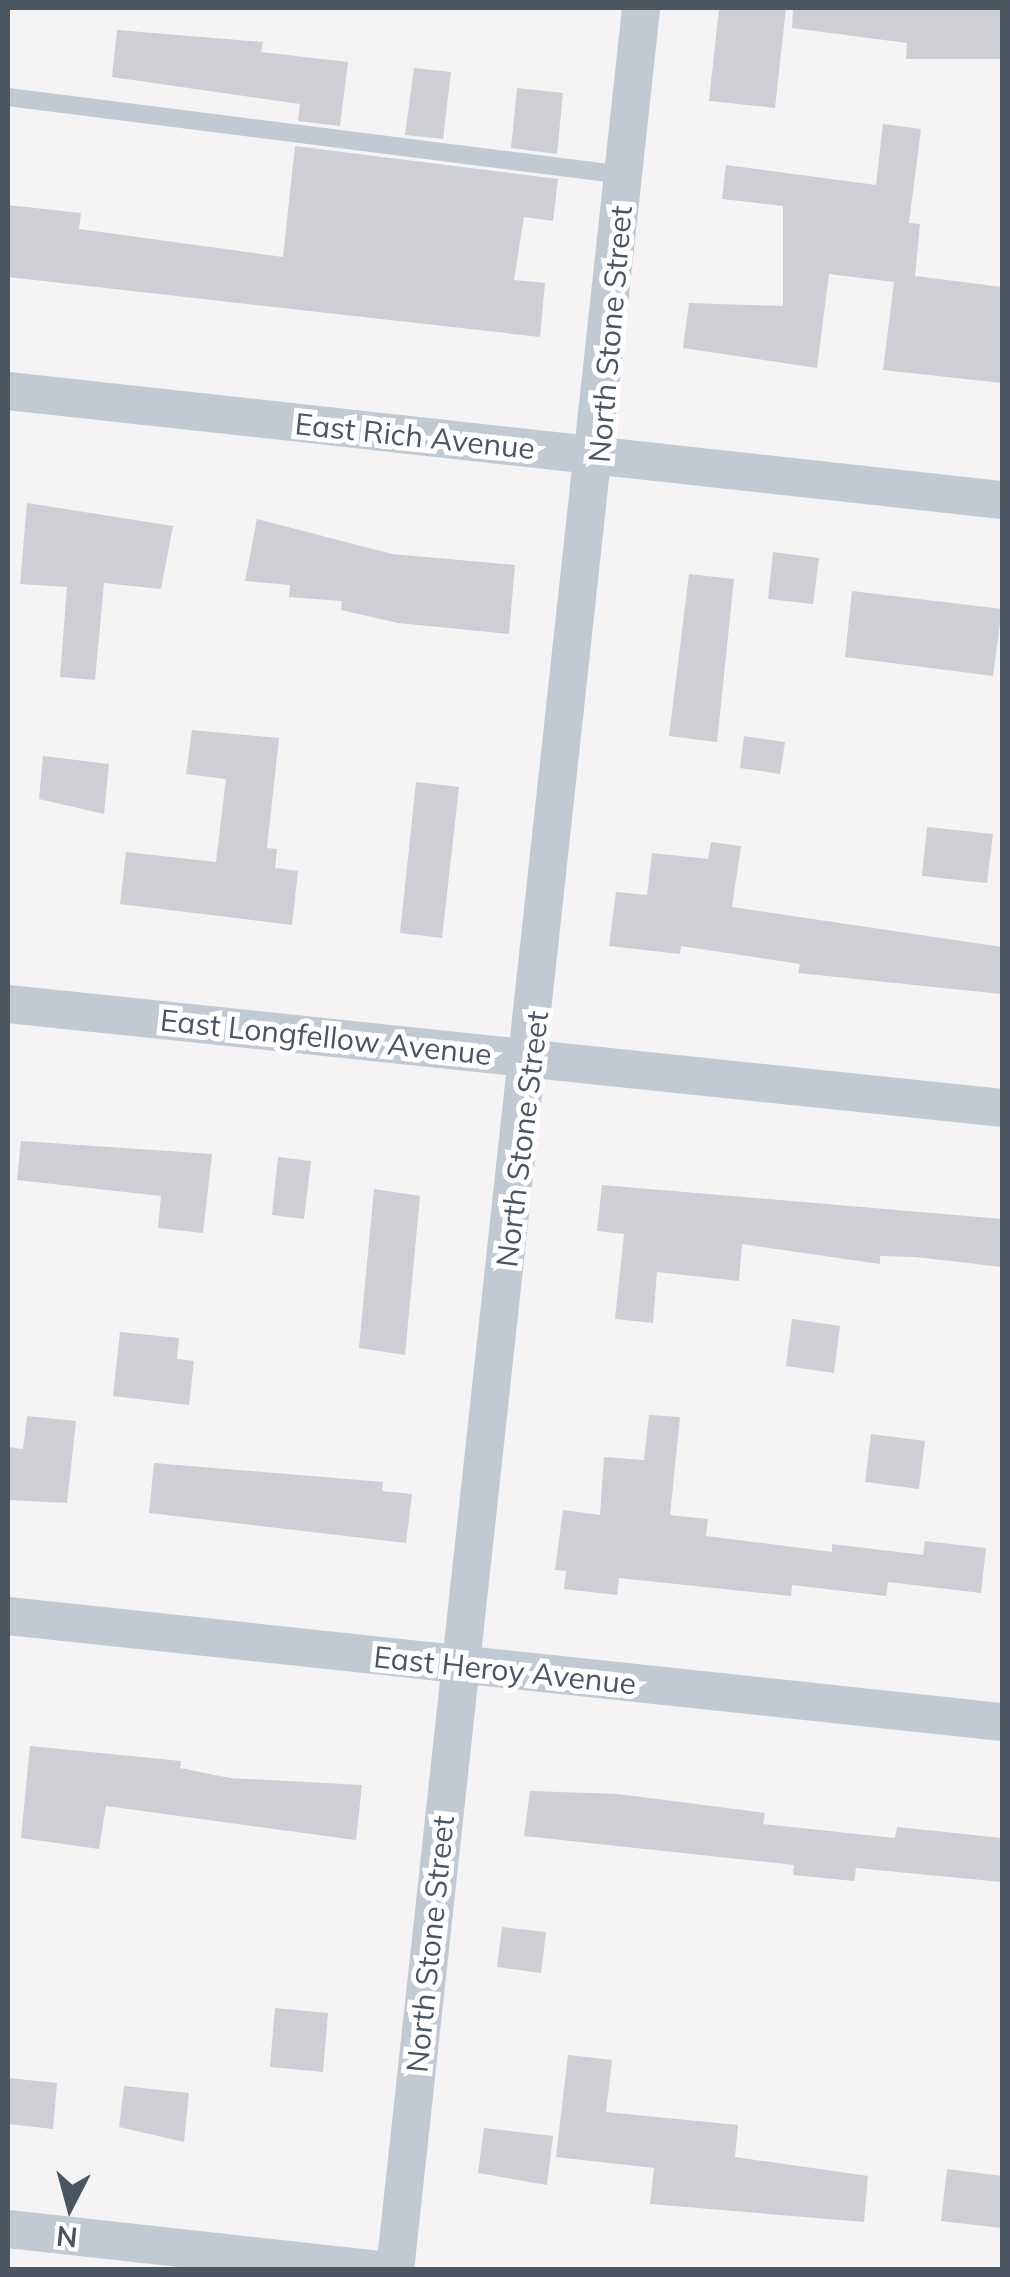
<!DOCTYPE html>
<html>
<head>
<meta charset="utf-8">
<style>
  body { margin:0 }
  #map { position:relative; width:1010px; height:2277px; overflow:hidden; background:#f5f3f3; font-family:Mulish,sans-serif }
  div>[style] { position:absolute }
  .building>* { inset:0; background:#cdcfd5 }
  .service>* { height:18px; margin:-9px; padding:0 9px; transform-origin:9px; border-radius:9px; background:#c1cad2 }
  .minor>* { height:38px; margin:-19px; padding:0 19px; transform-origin:19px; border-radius:19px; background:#c1cad2 }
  span { translate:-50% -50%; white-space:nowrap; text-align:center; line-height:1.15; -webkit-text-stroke:10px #fff; paint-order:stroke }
  .street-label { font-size:30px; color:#4a5661 }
  .frame { position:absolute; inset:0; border:10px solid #4a5661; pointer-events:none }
  .north { position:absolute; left:20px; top:2157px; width:100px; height:100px; -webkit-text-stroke:8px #fff; paint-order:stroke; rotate:186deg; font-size:28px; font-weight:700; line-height:40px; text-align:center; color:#4a5661 }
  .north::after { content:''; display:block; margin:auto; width:35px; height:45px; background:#4a5661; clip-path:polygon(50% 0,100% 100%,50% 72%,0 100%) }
</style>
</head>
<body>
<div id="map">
  <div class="building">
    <i style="clip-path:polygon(719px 8px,786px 8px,775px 108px,709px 101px)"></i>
    <i style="clip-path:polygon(793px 8px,1002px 8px,1002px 59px,906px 59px,907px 43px,792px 28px)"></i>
    <i style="clip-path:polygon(117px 30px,263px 42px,261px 52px,348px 62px,340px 126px,298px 121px,300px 104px,112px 77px)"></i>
    <i style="clip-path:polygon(414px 68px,451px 72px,443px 139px,405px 135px)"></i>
    <i style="clip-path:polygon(517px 88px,563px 93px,557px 154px,511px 148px)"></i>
    <i style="clip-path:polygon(883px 124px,921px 129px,909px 223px,920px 224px,915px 276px,1002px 287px,1002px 383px,883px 370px,894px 282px,829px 274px,817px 368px,683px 348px,689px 303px,783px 306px,783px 206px,722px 199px,726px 165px,876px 185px)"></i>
    <i style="clip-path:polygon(295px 146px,558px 179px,553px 221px,524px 217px,514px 280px,545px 283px,540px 337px,8px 277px,8px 205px,81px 213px,79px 229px,283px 257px)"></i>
    <i style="clip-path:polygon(27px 503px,173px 526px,161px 589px,104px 583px,95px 680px,60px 677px,67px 587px,20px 584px)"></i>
    <i style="clip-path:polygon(257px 519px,392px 554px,515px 565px,509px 634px,398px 623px,341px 610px,342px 601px,289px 597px,290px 585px,245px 581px)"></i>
    <i style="clip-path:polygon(773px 552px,819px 558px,813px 604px,768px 599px)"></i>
    <i style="clip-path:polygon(689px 574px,734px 579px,717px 742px,669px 736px)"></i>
    <i style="clip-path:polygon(852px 591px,1002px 609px,993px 676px,845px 657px)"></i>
    <i style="clip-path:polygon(192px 730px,279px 738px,267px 848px,277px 849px,275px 868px,298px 871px,292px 925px,120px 904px,126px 852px,216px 862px,226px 779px,186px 774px)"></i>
    <i style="clip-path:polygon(744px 736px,785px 742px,780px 774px,740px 768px)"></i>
    <i style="clip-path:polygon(43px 756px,109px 764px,104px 814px,39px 799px)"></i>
    <i style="clip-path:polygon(416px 782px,459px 787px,442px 938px,400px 933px)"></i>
    <i style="clip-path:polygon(927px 827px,993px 834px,987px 883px,922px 876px)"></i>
    <i style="clip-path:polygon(711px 842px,741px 846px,732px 907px,1002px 947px,1002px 994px,798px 973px,800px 964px,681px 946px,680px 954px,609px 946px,616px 892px,647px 895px,652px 853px,708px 859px)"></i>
    <i style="clip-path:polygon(21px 1141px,212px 1154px,203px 1233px,158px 1228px,161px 1196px,17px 1180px)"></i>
    <i style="clip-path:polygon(278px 1157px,311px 1161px,304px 1219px,272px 1215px)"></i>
    <i style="clip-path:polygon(602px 1185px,1002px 1219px,1002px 1267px,916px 1257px,880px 1256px,880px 1264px,742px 1244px,739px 1281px,657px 1272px,653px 1323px,615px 1319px,624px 1234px,597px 1231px)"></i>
    <i style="clip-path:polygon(374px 1189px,420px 1196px,405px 1355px,359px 1348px)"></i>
    <i style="clip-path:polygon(792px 1319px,840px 1326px,834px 1373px,786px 1366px)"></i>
    <i style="clip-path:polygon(120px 1332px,179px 1338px,177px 1359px,194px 1361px,189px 1405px,113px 1396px)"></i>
    <i style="clip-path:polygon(649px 1415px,680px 1417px,670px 1515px,708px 1519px,706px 1536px,832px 1552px,832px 1544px,923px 1555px,925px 1541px,986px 1548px,981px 1593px,888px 1582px,886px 1596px,792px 1585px,791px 1596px,619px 1578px,617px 1595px,564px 1589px,566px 1571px,555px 1570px,563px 1510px,600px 1515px,604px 1457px,644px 1460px)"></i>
    <i style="clip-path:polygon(27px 1416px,76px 1421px,67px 1503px,8px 1500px,8px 1447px,23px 1449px)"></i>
    <i style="clip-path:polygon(871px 1434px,925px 1441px,919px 1489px,865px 1482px)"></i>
    <i style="clip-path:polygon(154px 1463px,383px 1482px,382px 1491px,412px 1494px,406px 1543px,149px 1513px)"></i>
    <i style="clip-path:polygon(30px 1746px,181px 1761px,180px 1768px,230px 1778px,362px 1785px,356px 1840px,106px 1806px,99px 1849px,21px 1838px)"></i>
    <i style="clip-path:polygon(530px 1791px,618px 1794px,765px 1813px,763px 1824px,895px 1838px,897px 1827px,1002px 1838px,1002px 1882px,856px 1868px,854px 1881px,793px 1875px,794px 1865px,524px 1836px)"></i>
    <i style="clip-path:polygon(502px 1927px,546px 1932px,541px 1973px,497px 1967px)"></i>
    <i style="clip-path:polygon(275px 2008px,328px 2013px,323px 2072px,270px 2067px)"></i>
    <i style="clip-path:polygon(568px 2055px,612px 2060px,606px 2112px,738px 2125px,735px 2157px,868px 2176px,864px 2222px,650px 2204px,654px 2168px,556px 2157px)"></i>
    <i style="clip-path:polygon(8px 2078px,57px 2083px,53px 2129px,8px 2124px)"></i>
    <i style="clip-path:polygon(124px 2086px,189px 2093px,184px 2142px,119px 2127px)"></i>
    <i style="clip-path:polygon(484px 2128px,553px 2136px,547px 2185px,478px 2173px)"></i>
    <i style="clip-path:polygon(947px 2169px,1002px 2176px,1002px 2228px,941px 2221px)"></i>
  </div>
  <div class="service">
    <i style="left:8px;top:97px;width:621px;rotate:7.22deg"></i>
  </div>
  <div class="minor">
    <i style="left:8px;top:391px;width:1000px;rotate:6.26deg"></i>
    <i style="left:8px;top:1004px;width:999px;rotate:5.97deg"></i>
    <i style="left:8px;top:1616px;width:1000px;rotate:6.09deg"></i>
    <i style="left:8px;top:2229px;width:376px;rotate:6.3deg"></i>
    <i style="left:395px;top:2270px;width:2275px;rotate:-83.79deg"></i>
  </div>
  <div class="street-label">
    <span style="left:610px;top:334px;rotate:-85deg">North Stone Street</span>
    <span style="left:415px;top:436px;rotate:6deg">East Rich Avenue</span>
    <span style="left:326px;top:1037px;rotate:6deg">East Longfellow Avenue</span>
    <span style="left:522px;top:1139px;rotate:-83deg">North Stone Street</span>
    <span style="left:505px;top:1670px;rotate:6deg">East Heroy Avenue</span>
    <span style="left:430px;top:1944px;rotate:-84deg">North Stone Street</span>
  </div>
  <div class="frame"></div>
  <div class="north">N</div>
</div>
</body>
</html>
